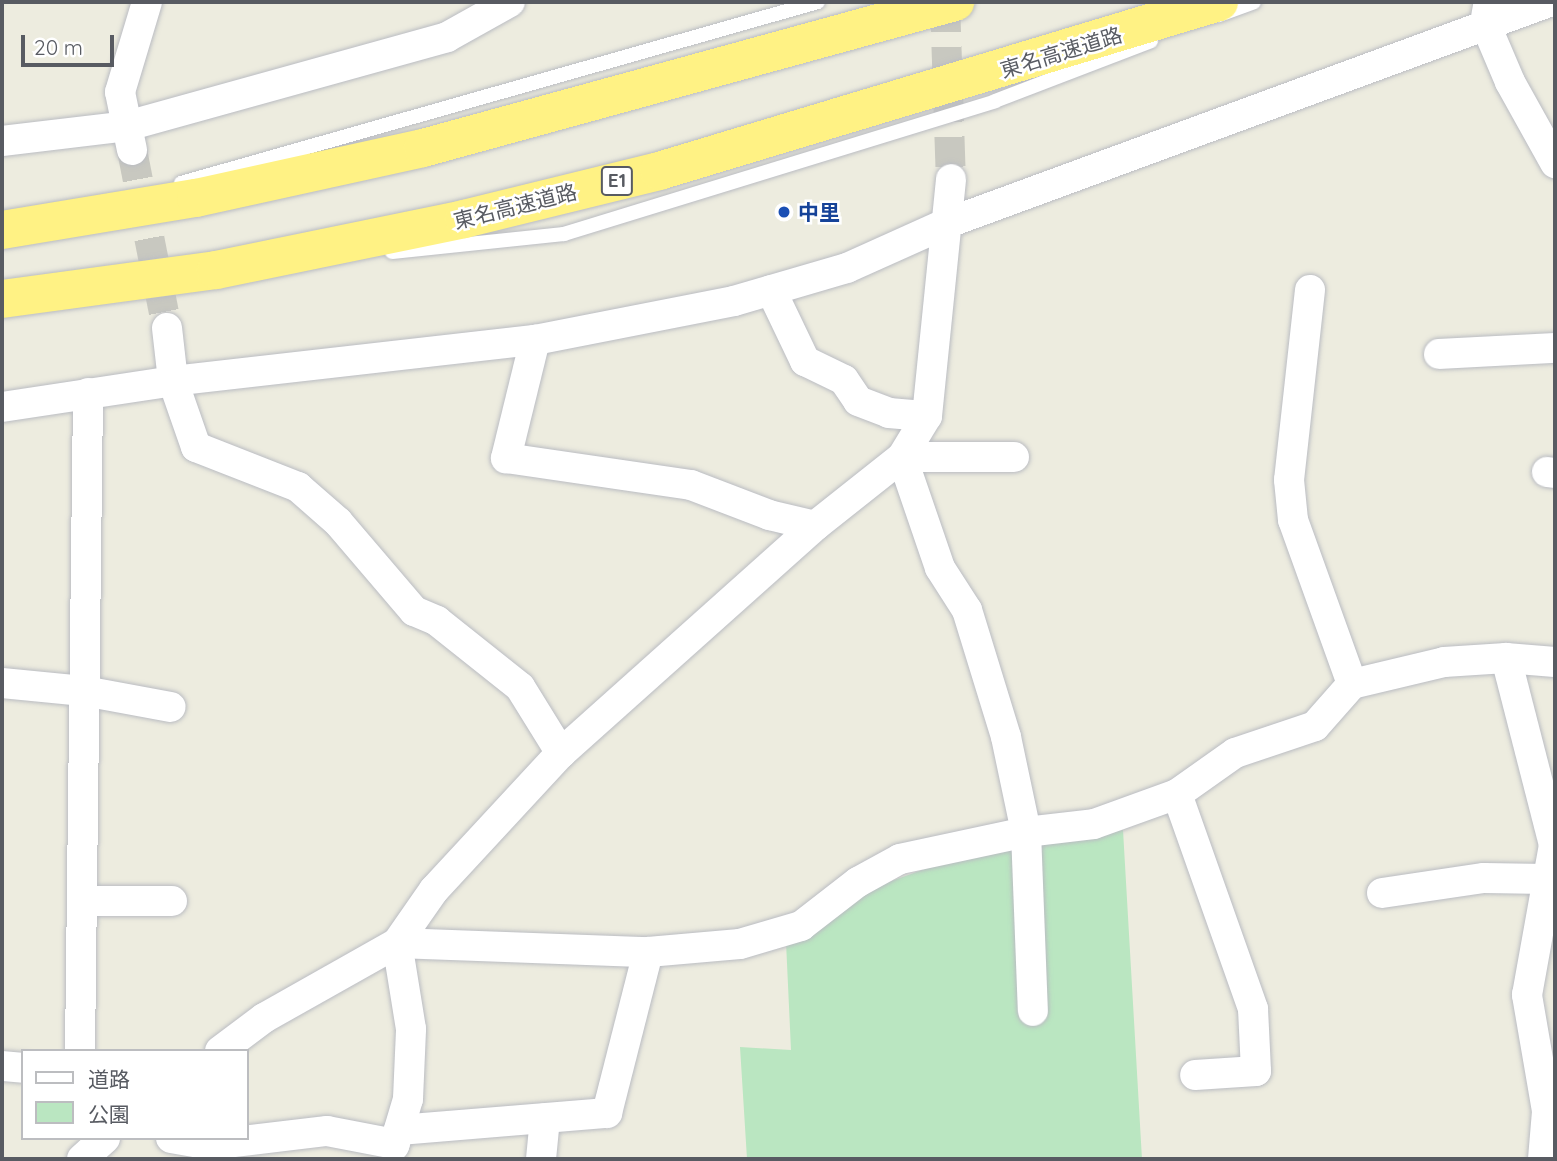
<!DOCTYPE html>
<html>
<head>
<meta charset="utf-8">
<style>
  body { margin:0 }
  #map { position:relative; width:1557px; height:1161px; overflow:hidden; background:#edecdf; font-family:Quicksand,"Noto Sans JP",sans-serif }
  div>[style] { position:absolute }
  .green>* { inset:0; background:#bae6c1 }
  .minor-tunnel>* { height:30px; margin-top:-15px; transform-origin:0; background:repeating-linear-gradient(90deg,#c8c8c0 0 30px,transparent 0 45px) }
  .roads { filter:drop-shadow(0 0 2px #babcc2) drop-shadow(0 0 2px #babcc2) }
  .service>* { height:14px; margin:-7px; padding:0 7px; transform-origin:7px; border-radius:7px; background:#fff }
  .minor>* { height:30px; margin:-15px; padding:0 15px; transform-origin:15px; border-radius:15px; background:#fff }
  .motorway>* { height:38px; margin:-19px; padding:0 19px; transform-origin:19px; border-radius:19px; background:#fff284 }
  .dots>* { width:19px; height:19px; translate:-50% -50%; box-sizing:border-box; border:4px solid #fff; border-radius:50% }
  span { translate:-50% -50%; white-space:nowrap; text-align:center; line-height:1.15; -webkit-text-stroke:5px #fff; paint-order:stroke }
  .shield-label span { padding:2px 5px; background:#fff; border:2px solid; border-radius:5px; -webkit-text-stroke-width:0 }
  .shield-label { font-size:19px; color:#585b62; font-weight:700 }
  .street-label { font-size:21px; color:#585b62 }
  .transit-label { font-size:21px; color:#164399; font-weight:700 }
  .left { translate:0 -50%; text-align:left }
  .frame { position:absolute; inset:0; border:4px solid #585b62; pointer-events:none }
  .legend { position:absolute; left:21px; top:1049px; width:228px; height:91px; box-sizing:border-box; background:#fff; border:2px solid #bcbdc0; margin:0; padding:9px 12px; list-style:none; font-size:21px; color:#585b62 }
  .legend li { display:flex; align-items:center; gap:14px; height:35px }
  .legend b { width:35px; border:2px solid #bcbdc0 }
  .scale { position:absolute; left:21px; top:35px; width:93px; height:32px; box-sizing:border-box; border:4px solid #585b62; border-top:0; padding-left:9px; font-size:21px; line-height:24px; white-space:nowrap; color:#585b62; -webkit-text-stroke:5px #fff; paint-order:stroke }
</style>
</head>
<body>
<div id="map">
  <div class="green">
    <i style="clip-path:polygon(1123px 830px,1142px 1159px,747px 1159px,740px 1047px,791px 1050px,786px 942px,864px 891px,944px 862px,1028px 843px)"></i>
  </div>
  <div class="minor-tunnel">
    <i style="left:945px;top:2px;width:177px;rotate:88.1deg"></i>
    <i style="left:132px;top:150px;width:181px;rotate:78.9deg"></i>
  </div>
  <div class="roads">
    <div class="service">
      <i style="left:1219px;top:15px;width:37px;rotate:-20deg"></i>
      <i style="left:181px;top:183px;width:662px;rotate:-15.86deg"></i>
      <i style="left:392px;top:252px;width:173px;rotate:-6deg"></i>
      <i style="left:564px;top:234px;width:451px;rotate:-17.1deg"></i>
      <i style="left:995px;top:101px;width:167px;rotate:-21deg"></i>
    </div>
    <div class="minor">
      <i style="left:1488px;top:6px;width:17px;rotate:100deg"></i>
      <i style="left:1485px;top:23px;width:64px;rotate:67deg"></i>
      <i style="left:1510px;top:82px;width:93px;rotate:60.9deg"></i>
      <i style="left:2px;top:141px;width:126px;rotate:-6.8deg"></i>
      <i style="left:127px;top:126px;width:332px;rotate:-15.5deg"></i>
      <i style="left:447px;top:37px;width:72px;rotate:-29.1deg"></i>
      <i style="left:132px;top:150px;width:59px;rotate:-101.7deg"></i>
      <i style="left:120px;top:92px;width:94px;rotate:-73.3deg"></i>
      <i style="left:771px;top:290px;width:79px;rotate:64.4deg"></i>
      <i style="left:805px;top:361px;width:43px;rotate:26deg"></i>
      <i style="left:844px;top:380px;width:25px;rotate:56deg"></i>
      <i style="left:858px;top:401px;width:33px;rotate:21deg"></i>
      <i style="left:889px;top:413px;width:38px;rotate:5deg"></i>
      <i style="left:1310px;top:290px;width:191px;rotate:96.3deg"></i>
      <i style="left:1289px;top:480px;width:40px;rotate:84.3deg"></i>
      <i style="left:1293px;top:520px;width:174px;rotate:70.2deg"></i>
      <i style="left:167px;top:328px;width:53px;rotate:83.5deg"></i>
      <i style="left:173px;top:381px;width:70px;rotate:70.8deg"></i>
      <i style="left:196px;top:447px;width:110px;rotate:21.4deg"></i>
      <i style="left:298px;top:487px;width:53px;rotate:41.2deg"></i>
      <i style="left:338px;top:522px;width:117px;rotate:49.5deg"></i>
      <i style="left:414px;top:611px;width:25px;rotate:23deg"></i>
      <i style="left:437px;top:621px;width:106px;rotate:38.5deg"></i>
      <i style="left:520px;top:687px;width:78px;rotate:58.2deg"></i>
      <i style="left:535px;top:340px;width:122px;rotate:103.8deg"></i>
      <i style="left:506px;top:458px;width:187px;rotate:8.3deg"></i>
      <i style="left:691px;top:485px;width:84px;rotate:21deg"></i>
      <i style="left:769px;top:515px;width:47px;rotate:13.4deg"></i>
      <i style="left:1439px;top:354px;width:116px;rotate:-3deg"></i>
      <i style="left:2px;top:407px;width:173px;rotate:-8.6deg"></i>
      <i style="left:173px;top:381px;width:364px;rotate:-6.5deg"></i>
      <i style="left:535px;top:340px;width:203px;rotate:-11.1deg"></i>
      <i style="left:734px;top:301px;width:118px;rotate:-16.3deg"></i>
      <i style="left:847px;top:268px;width:107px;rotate:-24.2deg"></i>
      <i style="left:945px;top:224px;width:644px;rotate:-20.18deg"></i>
      <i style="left:902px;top:457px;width:117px;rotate:71.1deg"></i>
      <i style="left:940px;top:568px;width:50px;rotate:57.3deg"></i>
      <i style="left:967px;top:610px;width:133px;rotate:72.9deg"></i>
      <i style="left:1006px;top:737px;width:97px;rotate:78.1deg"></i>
      <i style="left:1026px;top:832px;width:179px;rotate:87.8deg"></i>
      <i style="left:902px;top:457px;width:112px"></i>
      <i style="left:1547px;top:472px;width:8px;rotate:7deg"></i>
      <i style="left:1506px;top:658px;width:193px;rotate:75.6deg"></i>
      <i style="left:2px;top:683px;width:82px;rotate:5.6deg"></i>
      <i style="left:84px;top:691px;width:88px;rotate:10.4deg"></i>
      <i style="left:1177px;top:794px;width:228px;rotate:70.5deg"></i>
      <i style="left:1253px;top:1009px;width:62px;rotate:87.2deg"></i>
      <i style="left:1256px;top:1071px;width:61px;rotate:176.2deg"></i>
      <i style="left:1382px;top:893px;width:103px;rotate:-8.4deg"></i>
      <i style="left:1484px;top:878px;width:63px;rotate:0.9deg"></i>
      <i style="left:82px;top:901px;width:90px"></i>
      <i style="left:397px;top:943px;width:251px;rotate:2.1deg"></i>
      <i style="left:648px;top:952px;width:92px;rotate:-5deg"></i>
      <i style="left:740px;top:944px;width:64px;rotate:-16.4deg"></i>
      <i style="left:801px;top:926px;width:72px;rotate:-37.7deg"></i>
      <i style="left:858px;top:882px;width:48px;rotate:-28.7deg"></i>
      <i style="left:900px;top:859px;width:129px;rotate:-12.1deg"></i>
      <i style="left:1026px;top:832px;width:68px;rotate:-6.7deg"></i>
      <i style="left:1094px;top:824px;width:88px;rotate:-19.9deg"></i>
      <i style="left:1177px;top:794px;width:71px;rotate:-35.3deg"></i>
      <i style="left:1235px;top:753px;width:84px;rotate:-18.6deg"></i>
      <i style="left:1315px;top:726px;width:56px;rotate:-48.6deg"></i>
      <i style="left:1352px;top:684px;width:95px;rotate:-13.4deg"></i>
      <i style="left:1444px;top:662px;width:62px;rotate:-3.7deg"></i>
      <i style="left:1506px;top:658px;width:49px;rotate:4.7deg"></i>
      <i style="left:80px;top:1051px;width:658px;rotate:-89.3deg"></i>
      <i style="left:220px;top:1051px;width:55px;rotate:-36.9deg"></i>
      <i style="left:264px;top:1018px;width:153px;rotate:-29.4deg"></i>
      <i style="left:397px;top:943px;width:65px;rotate:-55.1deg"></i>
      <i style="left:434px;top:890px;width:187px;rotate:-47.2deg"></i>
      <i style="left:561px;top:753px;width:341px;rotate:-41.8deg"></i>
      <i style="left:815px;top:526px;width:111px;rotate:-38.4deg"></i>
      <i style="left:902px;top:457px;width:48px;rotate:-58.6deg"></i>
      <i style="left:927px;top:416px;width:238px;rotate:-84.2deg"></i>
      <i style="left:2px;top:1066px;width:21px;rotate:5deg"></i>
      <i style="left:399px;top:1130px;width:209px;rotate:-4.7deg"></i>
      <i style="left:607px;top:1113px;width:166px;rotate:-75.7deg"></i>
      <i style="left:171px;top:1138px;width:39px;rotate:10deg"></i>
      <i style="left:209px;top:1145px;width:119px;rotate:-6.8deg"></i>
      <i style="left:327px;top:1131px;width:69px;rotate:10.8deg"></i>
      <i style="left:394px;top:1146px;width:49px;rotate:-73.4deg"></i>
      <i style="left:408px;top:1099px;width:70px;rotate:-87.5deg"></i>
      <i style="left:411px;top:1029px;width:87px;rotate:-99.2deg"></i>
      <i style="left:82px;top:1159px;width:31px;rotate:-42deg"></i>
      <i style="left:541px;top:1159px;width:41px;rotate:-84.4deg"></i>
      <i style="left:1543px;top:1159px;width:48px;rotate:-85.2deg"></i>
      <i style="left:1547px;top:1111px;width:118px;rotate:-99.8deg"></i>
      <i style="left:1527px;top:995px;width:158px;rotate:-79.8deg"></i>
    </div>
    <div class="motorway">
      <i style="left:2px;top:230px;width:197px;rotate:-9.4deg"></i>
      <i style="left:196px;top:198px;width:232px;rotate:-12.4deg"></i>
      <i style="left:423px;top:148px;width:552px;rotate:-15.35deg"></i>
      <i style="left:2px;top:299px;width:216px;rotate:-7.7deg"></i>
      <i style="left:216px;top:270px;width:253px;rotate:-11.6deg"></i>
      <i style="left:464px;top:219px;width:201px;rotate:-13.8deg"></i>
      <i style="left:659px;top:171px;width:585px;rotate:-16.79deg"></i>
    </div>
  </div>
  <div class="dots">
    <i style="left:784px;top:212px;background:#1a4fb4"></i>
  </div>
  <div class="shield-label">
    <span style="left:617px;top:181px">E1</span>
  </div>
  <div class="street-label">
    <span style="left:1061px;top:52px;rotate:-17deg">東名高速道路</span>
    <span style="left:515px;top:206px;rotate:-14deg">東名高速道路</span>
  </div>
  <div class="transit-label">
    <span class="left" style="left:798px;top:212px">中里</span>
  </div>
  <div class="frame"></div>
  <ul class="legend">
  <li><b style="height:9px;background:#fff"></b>道路</li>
  <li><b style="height:19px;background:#bae6c1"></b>公園</li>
  </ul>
  <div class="scale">20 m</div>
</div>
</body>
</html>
